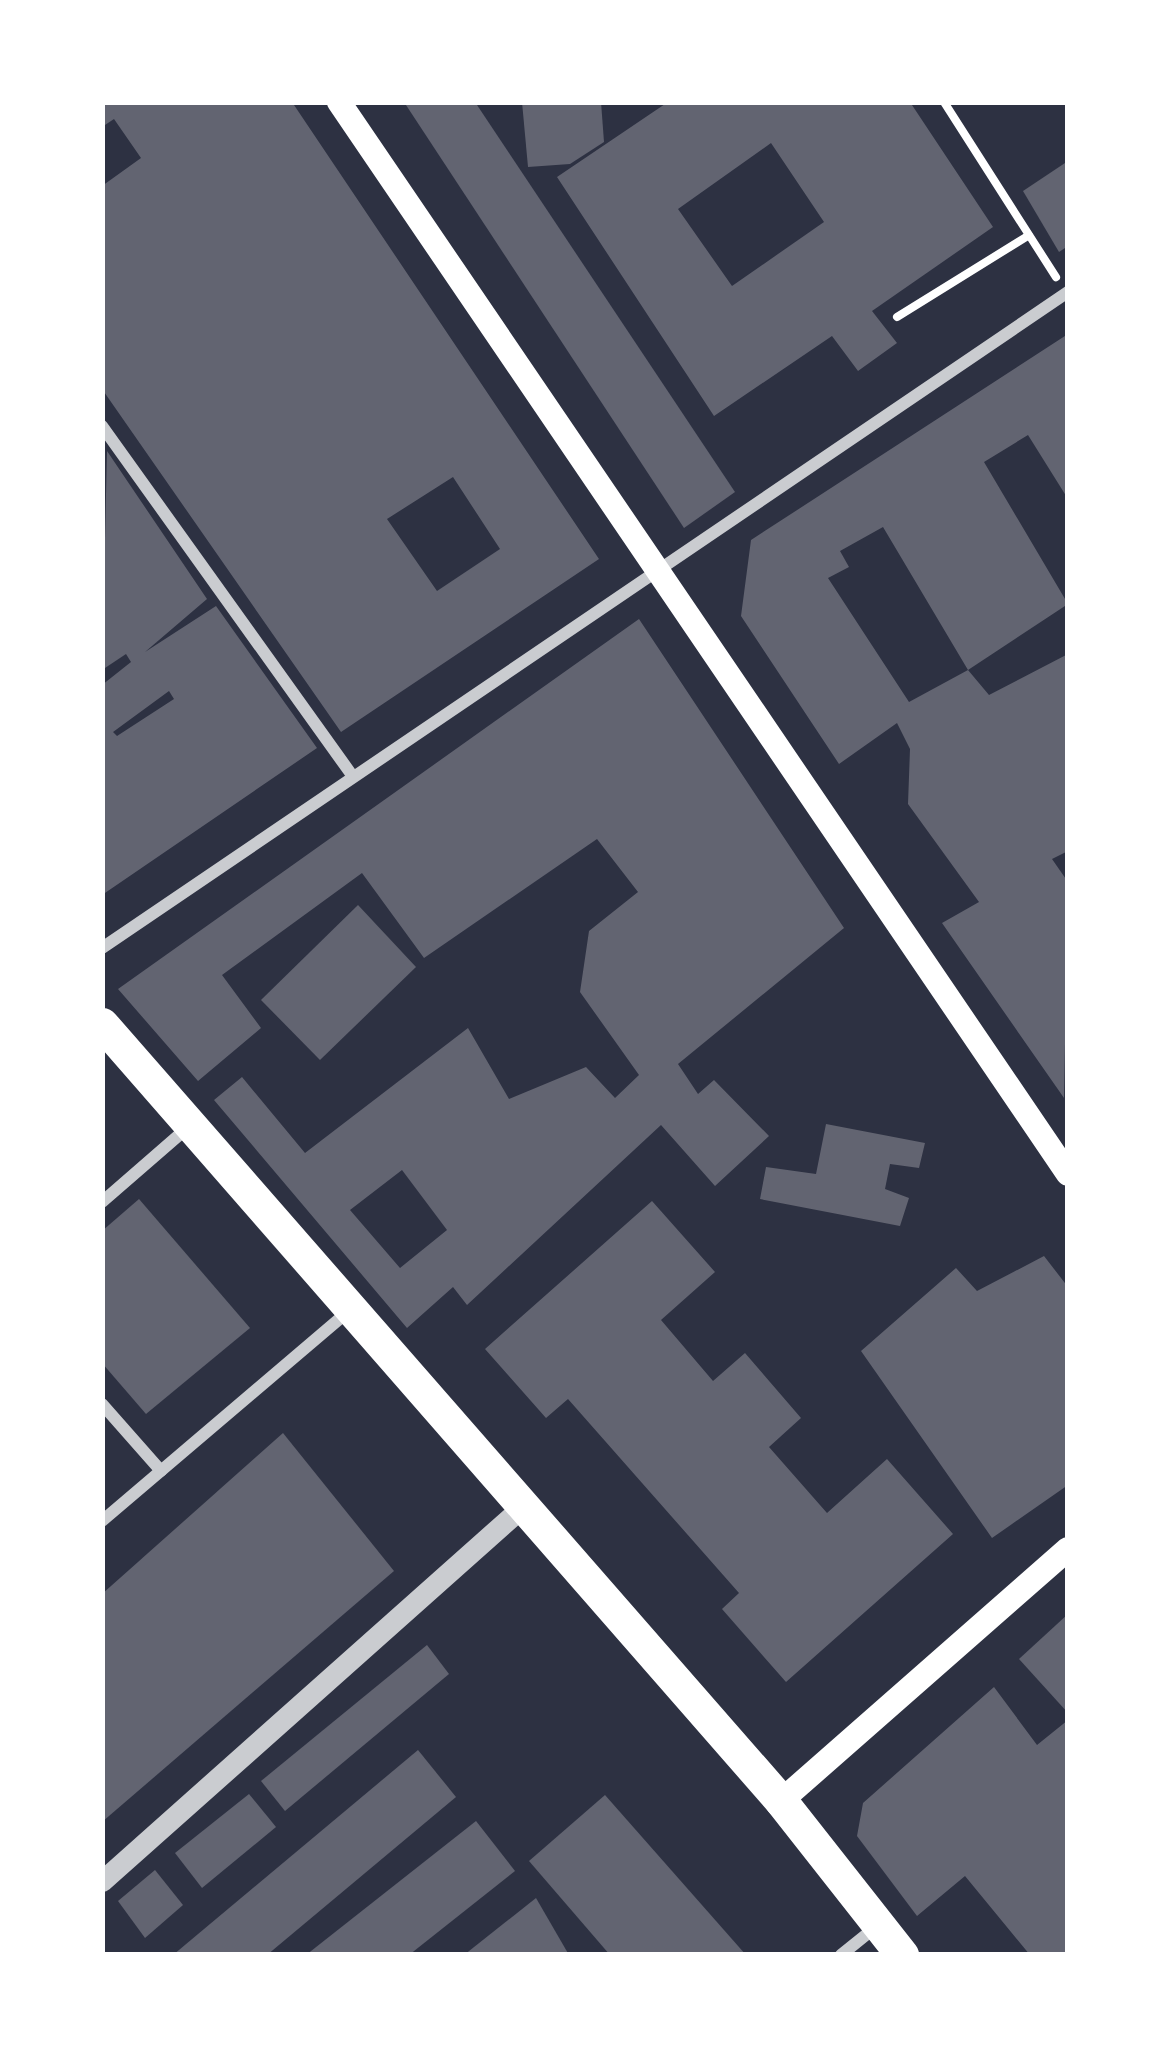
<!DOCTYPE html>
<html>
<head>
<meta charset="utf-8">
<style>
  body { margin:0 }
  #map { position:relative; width:1170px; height:2057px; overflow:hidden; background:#2d3142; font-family:Arial,sans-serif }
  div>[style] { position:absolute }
  .building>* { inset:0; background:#626471 }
  .path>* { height:8px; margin:-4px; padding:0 4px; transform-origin:4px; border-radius:4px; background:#fff }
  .minor>* { height:12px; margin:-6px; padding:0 6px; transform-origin:6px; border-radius:6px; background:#caccd0 }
  .tertiary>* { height:21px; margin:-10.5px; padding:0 10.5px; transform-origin:10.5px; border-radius:10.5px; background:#caccd0 }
  .secondary>* { height:24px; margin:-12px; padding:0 12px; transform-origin:12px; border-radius:12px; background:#fff }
  .trunk>* { height:33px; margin:-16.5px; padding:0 16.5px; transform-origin:16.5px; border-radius:16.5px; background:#fff }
  span { translate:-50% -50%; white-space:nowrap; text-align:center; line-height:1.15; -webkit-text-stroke:10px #fff; paint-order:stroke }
  .frame { position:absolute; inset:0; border:105px solid #fff; pointer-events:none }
</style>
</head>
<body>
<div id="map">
  <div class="building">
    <i style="clip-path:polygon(evenodd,102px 102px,292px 102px,599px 559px,341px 732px,102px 389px,102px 186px,141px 158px,114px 119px,102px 127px,102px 102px,453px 477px,500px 549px,437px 591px,387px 519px,453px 477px)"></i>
    <i style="clip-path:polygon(404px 102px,475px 102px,735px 492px,684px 528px)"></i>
    <i style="clip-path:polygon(522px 102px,601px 102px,604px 142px,570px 164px,528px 167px)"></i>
    <i style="clip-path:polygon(evenodd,668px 102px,910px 102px,993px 227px,872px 311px,897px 343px,858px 371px,832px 336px,714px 416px,557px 177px,668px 102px,771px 143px,824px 222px,732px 286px,678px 209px,771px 143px)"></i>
    <i style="clip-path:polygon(1068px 161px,1068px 246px,1059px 252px,1023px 191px)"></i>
    <i style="clip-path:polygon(1068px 334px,1068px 499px,1028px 435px,984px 462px,1068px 604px,968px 670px,883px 527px,840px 551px,849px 567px,828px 578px,909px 702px,968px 670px,989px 695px,1068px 654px,1068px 851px,1052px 859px,1068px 882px,1064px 1098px,942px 923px,979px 902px,908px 804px,910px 749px,897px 723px,839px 764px,741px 616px,751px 540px)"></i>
    <i style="clip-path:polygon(evenodd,107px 451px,207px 599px,145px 652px,216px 606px,317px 748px,102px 895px,102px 685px,131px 662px,126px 654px,102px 670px,107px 451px,169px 691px,174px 699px,117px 736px,113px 732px,169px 691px)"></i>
    <i style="clip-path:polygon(evenodd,639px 619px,844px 928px,678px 1064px,698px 1094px,714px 1080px,769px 1136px,715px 1186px,661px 1125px,467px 1305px,453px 1287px,407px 1328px,214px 1100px,242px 1077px,305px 1153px,468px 1028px,509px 1099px,586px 1067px,615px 1098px,639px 1075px,580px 992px,589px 931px,638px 892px,597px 839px,424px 958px,362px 873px,222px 975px,261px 1028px,198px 1081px,118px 989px,639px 619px,402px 1170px,447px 1230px,400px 1268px,350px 1210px,402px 1170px)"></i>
    <i style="clip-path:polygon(358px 905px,416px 967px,320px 1060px,261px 1000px)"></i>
    <i style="clip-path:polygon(826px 1124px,925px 1143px,919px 1168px,890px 1164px,885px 1189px,909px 1198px,900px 1226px,760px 1199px,766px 1167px,816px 1174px)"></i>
    <i style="clip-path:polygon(139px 1199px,250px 1328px,146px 1414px,102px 1363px,102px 1231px)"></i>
    <i style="clip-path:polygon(652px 1201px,715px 1272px,661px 1320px,713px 1381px,745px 1353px,801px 1418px,769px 1447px,827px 1513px,887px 1459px,953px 1534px,786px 1682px,722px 1609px,739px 1593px,568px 1399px,546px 1418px,485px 1349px)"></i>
    <i style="clip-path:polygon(1044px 1256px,1068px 1287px,1068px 1485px,992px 1538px,861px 1351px,956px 1268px,977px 1291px)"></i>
    <i style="clip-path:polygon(283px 1433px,394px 1571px,102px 1822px,102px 1594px)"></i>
    <i style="clip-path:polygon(1068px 1614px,1068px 1713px,1019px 1659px)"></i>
    <i style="clip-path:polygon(427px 1645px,449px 1674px,285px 1811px,261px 1781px)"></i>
    <i style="clip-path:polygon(994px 1687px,1037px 1745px,1068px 1720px,1068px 1955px,1030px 1955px,965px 1876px,917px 1916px,857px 1836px,863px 1803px)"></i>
    <i style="clip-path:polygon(418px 1750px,456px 1797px,267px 1955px,173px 1955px)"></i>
    <i style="clip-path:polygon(249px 1794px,276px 1827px,202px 1888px,175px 1853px)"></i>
    <i style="clip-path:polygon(605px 1795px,746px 1955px,610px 1955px,529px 1861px)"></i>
    <i style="clip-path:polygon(476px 1821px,515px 1871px,409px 1955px,306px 1955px)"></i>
    <i style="clip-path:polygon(155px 1870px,183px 1905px,145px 1938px,118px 1901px)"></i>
    <i style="clip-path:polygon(536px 1898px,569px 1955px,464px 1955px)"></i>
  </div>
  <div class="path">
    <i style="left:944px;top:102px;width:208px;rotate:57.4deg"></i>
    <i style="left:897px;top:317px;width:155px;rotate:-31.8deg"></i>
  </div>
  <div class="minor">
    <i style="left:102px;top:426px;width:426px;rotate:54.4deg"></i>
    <i style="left:102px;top:948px;width:1168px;rotate:-34.18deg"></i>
    <i style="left:102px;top:1202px;width:113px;rotate:-41deg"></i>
    <i style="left:102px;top:1404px;width:89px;rotate:48.6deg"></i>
    <i style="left:102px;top:1521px;width:323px;rotate:-40.4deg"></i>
    <i style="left:841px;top:1955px;width:46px;rotate:-38.9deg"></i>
  </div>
  <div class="tertiary">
    <i style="left:102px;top:1881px;width:562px;rotate:-41.68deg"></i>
  </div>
  <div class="secondary">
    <i style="left:339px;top:102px;width:1296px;rotate:55.78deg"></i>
    <i style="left:781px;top:1801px;width:382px;rotate:-41.3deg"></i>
  </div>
  <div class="trunk">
    <i style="left:102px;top:1024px;width:1032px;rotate:48.85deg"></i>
    <i style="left:781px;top:1801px;width:196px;rotate:51.8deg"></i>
  </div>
  <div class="frame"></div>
</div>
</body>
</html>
